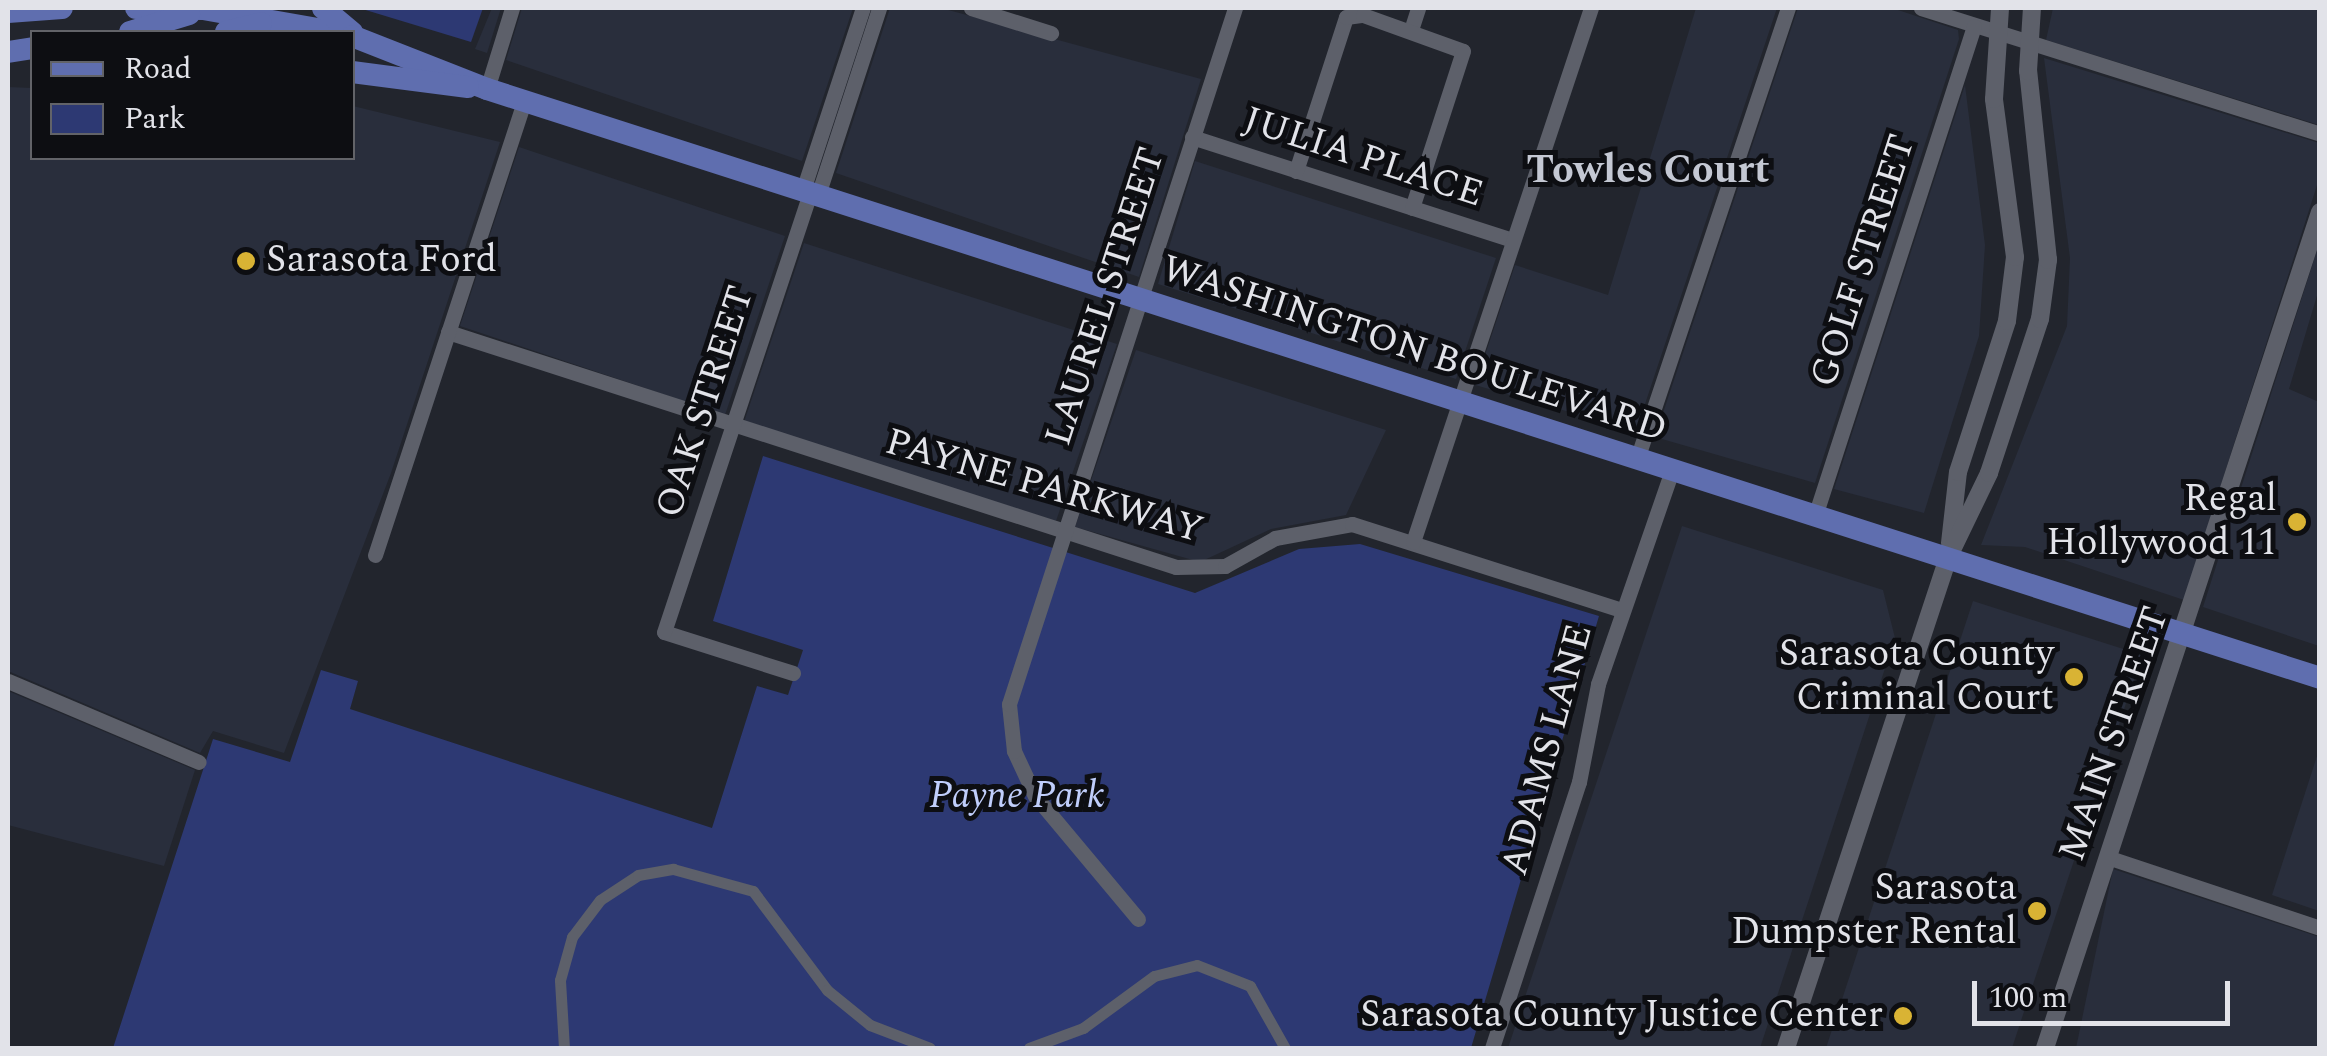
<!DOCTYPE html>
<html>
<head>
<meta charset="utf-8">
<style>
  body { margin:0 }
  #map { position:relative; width:2327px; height:1056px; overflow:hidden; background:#22252d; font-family:Spectral,serif }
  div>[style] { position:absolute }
  .built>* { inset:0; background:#292e3c }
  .green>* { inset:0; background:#2d3973 }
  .pedestrian>* { height:11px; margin:-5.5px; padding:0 5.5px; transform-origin:5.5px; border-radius:5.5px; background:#5d606a }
  .minor>* { height:15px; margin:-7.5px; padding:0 7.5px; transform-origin:7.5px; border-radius:7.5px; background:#5d606a }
  .tertiary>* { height:18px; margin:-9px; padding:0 9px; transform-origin:9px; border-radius:9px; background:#5d606a }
  .primary>* { height:22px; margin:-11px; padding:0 11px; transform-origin:11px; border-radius:11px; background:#5f6eaf }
  .dots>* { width:28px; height:28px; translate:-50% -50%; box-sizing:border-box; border:5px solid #0d0e12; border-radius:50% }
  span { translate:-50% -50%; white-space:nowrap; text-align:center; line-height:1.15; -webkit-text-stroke:10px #0d0e12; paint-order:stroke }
  .street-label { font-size:38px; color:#e2e3e9 }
  .poi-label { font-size:38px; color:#e2e3e9 }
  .left { translate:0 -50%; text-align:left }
  .right { translate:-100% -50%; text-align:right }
  .park-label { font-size:38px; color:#c0cefb; font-style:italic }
  .neighbourhood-label { font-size:40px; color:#c4c8d3; font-weight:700 }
  .frame { position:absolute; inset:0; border:10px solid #e2e3e9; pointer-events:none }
  .legend { position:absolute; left:30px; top:30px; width:325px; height:130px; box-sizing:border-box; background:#0d0e12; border:2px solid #626368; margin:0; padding:12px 18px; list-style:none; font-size:30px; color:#e2e3e9 }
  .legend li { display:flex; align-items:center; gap:20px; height:50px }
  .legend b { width:50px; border:2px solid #626368 }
  .scale { position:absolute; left:1972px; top:981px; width:258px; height:45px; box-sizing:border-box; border:5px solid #e2e3e9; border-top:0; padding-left:12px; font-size:30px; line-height:35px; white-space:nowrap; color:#e2e3e9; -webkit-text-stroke:8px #0d0e12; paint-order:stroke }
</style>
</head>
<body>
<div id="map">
  <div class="built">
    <i style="clip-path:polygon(492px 8px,501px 8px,487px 53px,475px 49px)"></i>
    <i style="clip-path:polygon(522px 8px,853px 8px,802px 161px,506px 60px)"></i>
    <i style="clip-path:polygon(890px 8px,941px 8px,1201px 79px,1139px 277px,836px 173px)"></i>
    <i style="clip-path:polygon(1696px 8px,1777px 8px,1636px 431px,1475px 385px,1515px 265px,1608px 295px)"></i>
    <i style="clip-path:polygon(1798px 8px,1892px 8px,1958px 30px,1959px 39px,1815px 483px,1655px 437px)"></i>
    <i style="clip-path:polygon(2053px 8px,2319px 8px,2319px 125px,2046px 40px)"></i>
    <i style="clip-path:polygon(2044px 58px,2319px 143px,2319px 179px,2184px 600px,2025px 547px,1981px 545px,2067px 326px,2070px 258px)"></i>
    <i style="clip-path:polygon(1965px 85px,1985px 245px,1979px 336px,1924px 513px,1834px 489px)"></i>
    <i style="clip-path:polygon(8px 87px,32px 88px,32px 158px,352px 158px,353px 106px,500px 142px,391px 473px,284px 753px,213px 731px,200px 753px,8px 671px)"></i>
    <i style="clip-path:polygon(519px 147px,785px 236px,725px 415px,460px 326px)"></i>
    <i style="clip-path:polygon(1195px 161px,1496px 258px,1456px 379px,1158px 284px)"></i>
    <i style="clip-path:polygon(804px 243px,1117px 344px,1056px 521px,744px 422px)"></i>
    <i style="clip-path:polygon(2319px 244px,2319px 289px,2289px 389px,2319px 402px,2319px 646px,2203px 607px)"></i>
    <i style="clip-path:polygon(1136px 350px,1386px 430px,1346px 515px,1271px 529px,1200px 562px,1075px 527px)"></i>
    <i style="clip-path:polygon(1682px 526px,1883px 590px,1895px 638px,1760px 1048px,1508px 1048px)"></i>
    <i style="clip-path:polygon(1973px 601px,2142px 655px,2012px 1048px,1826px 1048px)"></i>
    <i style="clip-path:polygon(8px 691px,195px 770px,164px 866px,8px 825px)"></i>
    <i style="clip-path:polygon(2319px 750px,2320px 911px,2319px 911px,2272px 895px)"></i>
    <i style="clip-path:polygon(2113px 869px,2319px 937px,2319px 1048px,2076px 1048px)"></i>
  </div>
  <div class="green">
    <i style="clip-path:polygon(359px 8px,483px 8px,471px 42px)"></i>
    <i style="clip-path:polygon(763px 456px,1195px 593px,1299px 549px,1360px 544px,1599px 616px,1471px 1048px,113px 1048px,213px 739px,290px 762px,321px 670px,358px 681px,350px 709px,712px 828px,757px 686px,788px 695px,803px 650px,713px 621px)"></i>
  </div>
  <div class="pedestrian">
    <i style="left:564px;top:1048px;width:68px;rotate:-93.4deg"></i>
    <i style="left:560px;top:980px;width:45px;rotate:-74.4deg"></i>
    <i style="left:572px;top:937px;width:46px;rotate:-52.9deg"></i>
    <i style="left:600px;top:900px;width:45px;rotate:-33.3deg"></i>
    <i style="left:638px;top:875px;width:36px;rotate:-10deg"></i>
    <i style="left:673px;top:869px;width:83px;rotate:15.4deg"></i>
    <i style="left:753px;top:891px;width:124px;rotate:53.2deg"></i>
    <i style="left:827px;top:990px;width:55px;rotate:39.1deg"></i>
    <i style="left:870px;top:1025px;width:64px;rotate:21deg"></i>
    <i style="left:1029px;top:1048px;width:58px;rotate:-20.3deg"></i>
    <i style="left:1083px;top:1028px;width:88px;rotate:-36.2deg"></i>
    <i style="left:1154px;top:976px;width:44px;rotate:-14.3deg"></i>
    <i style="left:1197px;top:965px;width:57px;rotate:21.6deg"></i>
    <i style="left:1250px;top:986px;width:71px;rotate:60.6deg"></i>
  </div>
  <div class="minor">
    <i style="left:971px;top:8px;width:84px;rotate:17.4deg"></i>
    <i style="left:1921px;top:8px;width:418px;rotate:17.5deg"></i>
    <i style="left:1411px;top:30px;width:23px;rotate:-72deg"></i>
    <i style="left:487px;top:89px;width:85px;rotate:-72.8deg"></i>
    <i style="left:1192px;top:137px;width:337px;rotate:17.8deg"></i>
    <i style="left:1296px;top:171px;width:162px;rotate:-72deg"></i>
    <i style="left:1346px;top:17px;width:17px;rotate:-7deg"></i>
    <i style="left:1363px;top:15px;width:106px;rotate:19.8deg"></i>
    <i style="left:1463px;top:51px;width:165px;rotate:108deg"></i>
    <i style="left:803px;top:190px;width:192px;rotate:-71.8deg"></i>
    <i style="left:818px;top:195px;width:197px;rotate:-71.9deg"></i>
    <i style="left:448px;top:332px;width:765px;rotate:17.89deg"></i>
    <i style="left:1176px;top:567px;width:49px;rotate:-1.2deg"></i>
    <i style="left:1225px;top:566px;width:57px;rotate:-29.2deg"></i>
    <i style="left:1275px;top:538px;width:78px;rotate:-10.3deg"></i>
    <i style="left:1352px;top:524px;width:282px;rotate:17.7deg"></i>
    <i style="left:1637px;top:459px;width:476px;rotate:-71.5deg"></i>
    <i style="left:1815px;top:516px;width:515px;rotate:-72.02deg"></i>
    <i style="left:1413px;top:542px;width:563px;rotate:-71.57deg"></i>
    <i style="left:375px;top:555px;width:478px;rotate:-71.8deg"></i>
    <i style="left:793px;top:673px;width:135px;rotate:-162.4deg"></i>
    <i style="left:664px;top:632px;width:463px;rotate:-71.6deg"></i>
    <i style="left:8px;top:681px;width:207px;rotate:23deg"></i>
    <i style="left:2107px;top:857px;width:225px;rotate:18.4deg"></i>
    <i style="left:1138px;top:919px;width:160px;rotate:-129.9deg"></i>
    <i style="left:1035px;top:796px;width:50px;rotate:-115deg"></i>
    <i style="left:1014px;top:751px;width:47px;rotate:-96.1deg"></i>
    <i style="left:1009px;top:704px;width:732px;rotate:-72.01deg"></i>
    <i style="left:1492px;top:1048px;width:280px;rotate:-71.9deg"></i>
    <i style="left:1579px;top:782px;width:100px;rotate:-79deg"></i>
    <i style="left:1598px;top:684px;width:226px;rotate:-70.9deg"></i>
  </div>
  <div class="tertiary">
    <i style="left:1950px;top:543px;width:71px;rotate:-83.6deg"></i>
    <i style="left:1958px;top:472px;width:159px;rotate:-72deg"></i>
    <i style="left:2007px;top:321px;width:64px;rotate:-82.9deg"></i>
    <i style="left:2015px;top:257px;width:159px;rotate:-97.6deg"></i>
    <i style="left:1994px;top:99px;width:91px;rotate:-86.2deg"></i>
    <i style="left:1786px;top:1048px;width:516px;rotate:-71.71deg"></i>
    <i style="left:1948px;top:558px;width:94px;rotate:-64.2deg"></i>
    <i style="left:1989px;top:473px;width:162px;rotate:-71.7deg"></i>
    <i style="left:2040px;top:319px;width:60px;rotate:-82.3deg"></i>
    <i style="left:2048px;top:260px;width:190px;rotate:-96deg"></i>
    <i style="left:2028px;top:71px;width:63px;rotate:-86.4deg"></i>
    <i style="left:2045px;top:1048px;width:880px;rotate:-71.79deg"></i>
  </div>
  <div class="primary">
    <i style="left:136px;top:8px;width:67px;rotate:0.9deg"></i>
    <i style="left:203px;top:9px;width:134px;rotate:9.9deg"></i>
    <i style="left:323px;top:8px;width:38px;rotate:40deg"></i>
    <i style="left:8px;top:12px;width:54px;rotate:-4.2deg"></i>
    <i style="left:130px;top:32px;width:62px;rotate:-17deg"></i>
    <i style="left:226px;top:32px;width:36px;rotate:-14deg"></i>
    <i style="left:352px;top:36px;width:145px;rotate:21.4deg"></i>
    <i style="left:487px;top:89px;width:1925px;rotate:17.81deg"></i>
    <i style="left:8px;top:52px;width:24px;rotate:-9deg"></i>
    <i style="left:352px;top:72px;width:117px;rotate:7.4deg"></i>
  </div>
  <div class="dots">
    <i style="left:246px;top:261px;background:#d9b334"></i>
    <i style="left:2297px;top:522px;background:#d9b334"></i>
    <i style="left:2074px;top:677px;background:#d9b334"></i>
    <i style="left:2037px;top:911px;background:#d9b334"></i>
    <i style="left:1903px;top:1016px;background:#d9b334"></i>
  </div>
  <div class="street-label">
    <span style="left:1363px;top:158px;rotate:18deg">JULIA PLACE</span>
    <span style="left:1864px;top:261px;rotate:-72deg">GOLF STREET</span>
    <span style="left:1106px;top:297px;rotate:-72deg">LAUREL STREET</span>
    <span style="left:1414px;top:350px;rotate:18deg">WASHINGTON BOULEVARD</span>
    <span style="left:706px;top:402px;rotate:-72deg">OAK STREET</span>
    <span style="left:1044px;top:487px;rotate:16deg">PAYNE PARKWAY</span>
    <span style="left:2115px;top:734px;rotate:-71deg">MAIN STREET</span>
    <span style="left:1548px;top:750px;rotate:-75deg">ADAMS LANE</span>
  </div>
  <div class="poi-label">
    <span class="left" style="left:266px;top:261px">Sarasota Ford</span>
    <span class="right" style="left:2277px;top:522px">Regal<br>Hollywood 11</span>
    <span class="right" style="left:2054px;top:677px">Sarasota County<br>Criminal Court</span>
    <span class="right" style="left:2017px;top:911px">Sarasota<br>Dumpster Rental</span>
    <span class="right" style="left:1883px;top:1016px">Sarasota County Justice Center</span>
  </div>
  <div class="park-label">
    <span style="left:1017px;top:797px">Payne Park</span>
  </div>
  <div class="neighbourhood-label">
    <span style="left:1648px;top:171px">Towles Court</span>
  </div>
  <div class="frame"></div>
  <ul class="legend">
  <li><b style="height:12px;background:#5f6eaf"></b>Road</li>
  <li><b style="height:28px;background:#2d3973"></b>Park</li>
  </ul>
  <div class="scale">100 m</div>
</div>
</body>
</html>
